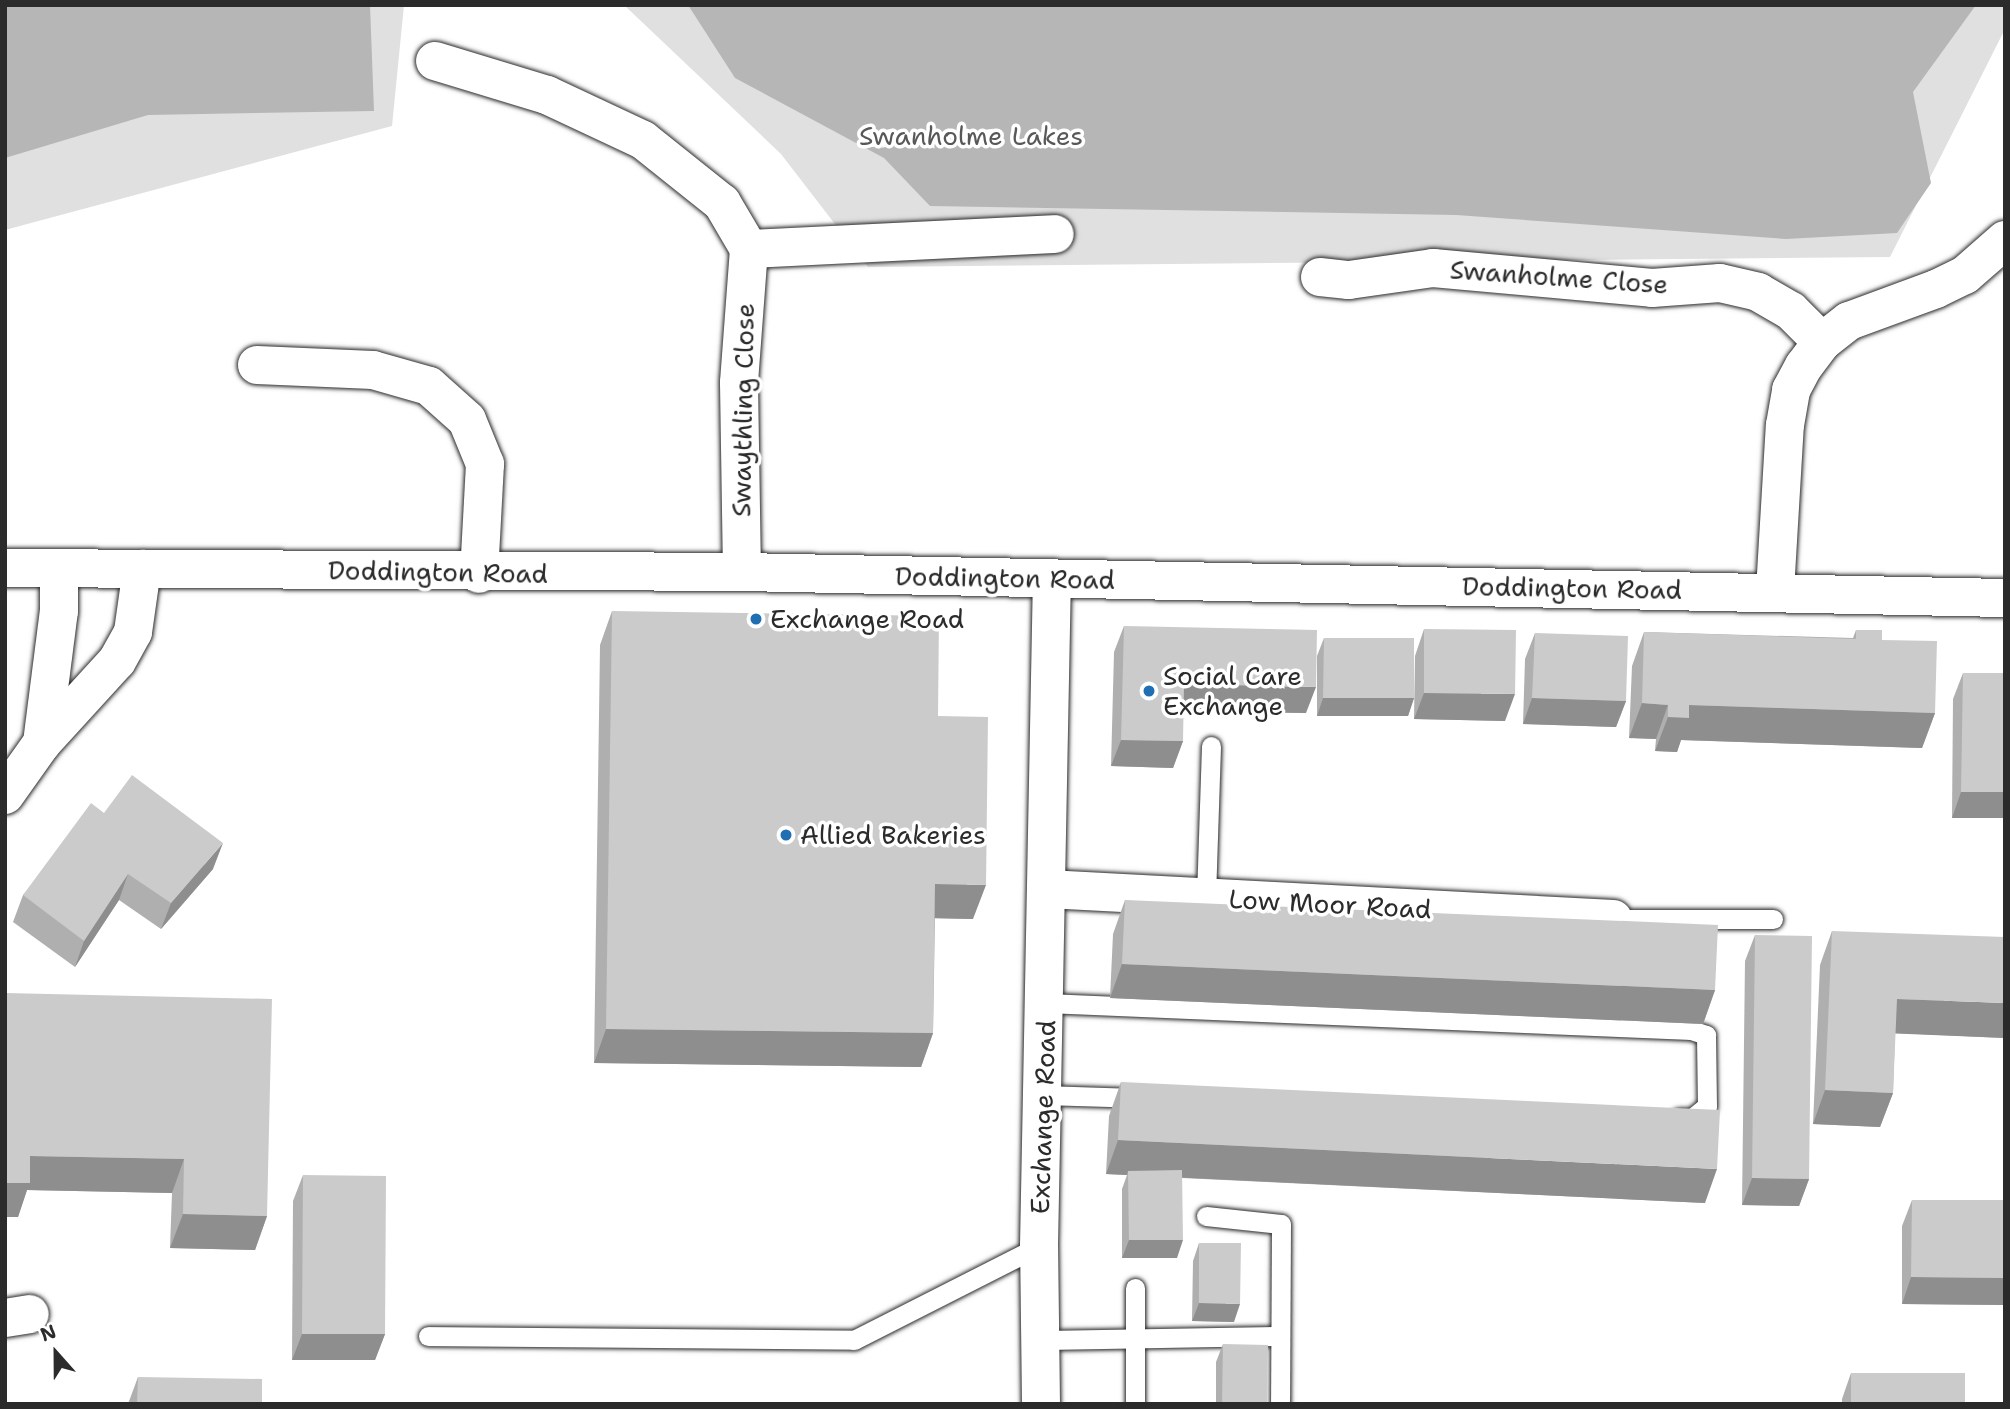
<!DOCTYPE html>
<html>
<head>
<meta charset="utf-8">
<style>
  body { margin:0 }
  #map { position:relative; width:2010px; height:1409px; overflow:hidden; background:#fff; font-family:"Shantell Sans",sans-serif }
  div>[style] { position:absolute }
  .green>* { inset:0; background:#e0e0e0 }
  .water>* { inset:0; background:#b6b6b6 }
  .roads { filter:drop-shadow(0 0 2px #2b2b2b) drop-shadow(0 0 2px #2b2b2b) }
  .service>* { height:19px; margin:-9.5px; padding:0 9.5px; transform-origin:9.5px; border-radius:9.5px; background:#fff }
  .minor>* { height:38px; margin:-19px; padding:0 19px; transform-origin:19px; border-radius:19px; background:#fff }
  .tertiary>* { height:38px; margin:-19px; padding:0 19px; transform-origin:19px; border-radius:19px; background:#fff }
  .secondary>* { height:38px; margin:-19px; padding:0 19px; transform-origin:19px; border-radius:19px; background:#fff }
  .wall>* { inset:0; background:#afafaf }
  .shaded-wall>* { inset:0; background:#8e8e8e }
  .building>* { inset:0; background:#cbcbcb }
  .dots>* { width:19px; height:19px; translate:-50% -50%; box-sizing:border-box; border:4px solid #fff; border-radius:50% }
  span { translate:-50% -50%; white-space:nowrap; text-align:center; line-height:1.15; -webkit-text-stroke:7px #fff; paint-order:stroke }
  .park-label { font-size:26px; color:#585858 }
  .street-label { font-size:26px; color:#2b2b2b }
  .poi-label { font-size:26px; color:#2b2b2b }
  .left { translate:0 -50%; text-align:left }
  .frame { position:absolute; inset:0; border:7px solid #2b2b2b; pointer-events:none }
  .north { position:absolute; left:21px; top:1318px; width:70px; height:70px; -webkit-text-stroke:5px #fff; paint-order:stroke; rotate:339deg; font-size:19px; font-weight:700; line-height:28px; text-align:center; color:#2b2b2b }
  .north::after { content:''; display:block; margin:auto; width:24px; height:32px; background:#2b2b2b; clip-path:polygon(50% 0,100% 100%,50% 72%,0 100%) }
</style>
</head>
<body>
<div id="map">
  <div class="green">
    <i style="clip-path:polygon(5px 5px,404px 5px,392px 126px,5px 230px)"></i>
    <i style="clip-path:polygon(624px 5px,2005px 5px,2005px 29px,1890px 257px,868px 267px,781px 154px)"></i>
  </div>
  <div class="water">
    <i style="clip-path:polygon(5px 5px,370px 5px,374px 111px,148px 115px,5px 158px)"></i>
    <i style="clip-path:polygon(688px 5px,1976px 5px,1913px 92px,1931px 183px,1897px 233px,1786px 239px,1456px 215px,930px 206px,884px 158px,735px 78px)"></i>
  </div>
  <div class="roads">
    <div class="service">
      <i style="left:1206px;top:897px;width:151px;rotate:-88.1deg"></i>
      <i style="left:1613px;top:919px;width:160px"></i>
      <i style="left:1046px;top:1003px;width:646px;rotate:2.4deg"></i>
      <i style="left:1691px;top:1030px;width:16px;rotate:18deg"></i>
      <i style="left:1706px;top:1035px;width:71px;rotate:89.2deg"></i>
      <i style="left:1707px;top:1106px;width:19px;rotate:141deg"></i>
      <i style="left:1692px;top:1118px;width:13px;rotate:180deg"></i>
      <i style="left:1044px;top:1095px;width:98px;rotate:1.8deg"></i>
      <i style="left:1206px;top:1216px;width:75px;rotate:6.1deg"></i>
      <i style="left:1281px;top:1224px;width:180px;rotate:90.3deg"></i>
      <i style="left:1135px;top:1288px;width:116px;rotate:90deg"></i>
      <i style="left:428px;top:1336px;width:426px;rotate:0.5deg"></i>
      <i style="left:854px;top:1340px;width:208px;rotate:-26.9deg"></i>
      <i style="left:1040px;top:1340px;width:240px;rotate:-1deg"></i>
    </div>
    <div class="minor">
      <i style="left:435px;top:61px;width:117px;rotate:16.9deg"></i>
      <i style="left:547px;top:95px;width:106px;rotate:25.1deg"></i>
      <i style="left:643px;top:140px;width:101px;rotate:38.6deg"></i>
      <i style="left:722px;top:203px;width:53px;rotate:59.6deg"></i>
      <i style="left:749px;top:249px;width:134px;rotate:94.3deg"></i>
      <i style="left:739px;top:383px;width:189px;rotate:89.1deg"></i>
      <i style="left:749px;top:249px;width:306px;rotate:-2.8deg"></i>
      <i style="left:1320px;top:277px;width:29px;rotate:6deg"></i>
      <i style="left:1349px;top:280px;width:85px;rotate:-8.1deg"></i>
      <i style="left:1433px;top:268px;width:220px;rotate:5.2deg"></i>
      <i style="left:1652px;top:288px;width:68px;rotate:-4.2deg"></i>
      <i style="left:1720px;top:283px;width:39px;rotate:13deg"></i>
      <i style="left:1758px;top:292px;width:38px;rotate:30deg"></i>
      <i style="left:1791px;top:311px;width:44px;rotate:45deg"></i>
      <i style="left:257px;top:365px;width:116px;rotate:2.5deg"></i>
      <i style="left:373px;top:370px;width:58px;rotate:15.9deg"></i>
      <i style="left:429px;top:386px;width:51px;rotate:41.8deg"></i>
      <i style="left:467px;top:420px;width:48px;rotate:67.8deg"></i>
      <i style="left:485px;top:464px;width:110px;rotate:93.1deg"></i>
      <i style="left:1775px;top:591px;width:166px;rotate:-86.6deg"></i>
      <i style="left:1785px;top:425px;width:36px;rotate:-80deg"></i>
      <i style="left:1791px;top:390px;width:27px;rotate:-62deg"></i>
      <i style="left:1804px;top:366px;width:30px;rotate:-53deg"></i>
      <i style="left:1822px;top:342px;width:34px;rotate:-38deg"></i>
      <i style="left:1849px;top:321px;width:93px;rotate:-20.2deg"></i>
      <i style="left:1936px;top:289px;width:32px;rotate:-26deg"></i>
      <i style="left:1965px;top:275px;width:53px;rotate:-41.2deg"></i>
      <i style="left:1047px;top:889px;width:567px;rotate:3.03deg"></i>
      <i style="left:5px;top:1318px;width:25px;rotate:-9deg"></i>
      <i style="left:1041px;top:1404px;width:158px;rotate:-90.7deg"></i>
      <i style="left:1039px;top:1246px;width:668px;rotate:-88.89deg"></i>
    </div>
    <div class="tertiary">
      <i style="left:42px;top:743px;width:133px;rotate:-82.7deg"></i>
      <i style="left:59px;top:611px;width:41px;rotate:-90deg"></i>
      <i style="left:5px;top:795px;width:64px;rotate:-54.6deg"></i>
      <i style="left:42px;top:743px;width:111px;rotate:-47.6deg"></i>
      <i style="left:117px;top:661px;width:33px;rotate:-61deg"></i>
      <i style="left:133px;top:632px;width:64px;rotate:-81.9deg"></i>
    </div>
    <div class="secondary">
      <i style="left:5px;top:568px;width:737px;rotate:0.31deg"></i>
      <i style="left:742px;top:572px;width:1263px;rotate:1.18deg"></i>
    </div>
  </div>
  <div class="wall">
    <i style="clip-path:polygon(612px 611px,938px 716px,973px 919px,935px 918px,933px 1033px,921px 1067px,594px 1063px,600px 645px)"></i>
    <i style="clip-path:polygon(1124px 626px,1306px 713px,1183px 711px,1183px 741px,1173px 768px,1111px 766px,1114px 652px)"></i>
    <i style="clip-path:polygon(1424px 629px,1505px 721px,1414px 719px,1415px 656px)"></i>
    <i style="clip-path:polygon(1856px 630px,1882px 640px,1935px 713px,1922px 748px,1681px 740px,1677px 752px,1655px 751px,1656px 739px,1629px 738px,1632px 666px,1644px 632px,1853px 638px)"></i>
    <i style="clip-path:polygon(1535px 633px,1626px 701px,1616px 727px,1523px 724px,1525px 659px)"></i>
    <i style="clip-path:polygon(1324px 638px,1414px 698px,1408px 716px,1317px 716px,1317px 656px)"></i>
    <i style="clip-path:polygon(1963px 673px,2005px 673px,2005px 818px,1952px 818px,1953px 699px)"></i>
    <i style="clip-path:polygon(104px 813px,213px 869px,161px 929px,119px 900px,75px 967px,13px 922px,23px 895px)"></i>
    <i style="clip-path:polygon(1125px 900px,1715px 990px,1703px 1024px,1110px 998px,1113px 934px)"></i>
    <i style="clip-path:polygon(1832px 931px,2005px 1038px,1895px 1033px,1893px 1093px,1880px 1127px,1813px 1124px,1820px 965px)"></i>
    <i style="clip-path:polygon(1755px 935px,1809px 1179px,1799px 1206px,1742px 1205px,1745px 961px)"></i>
    <i style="clip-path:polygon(5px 993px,267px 1216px,255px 1250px,170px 1248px,172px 1193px,27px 1190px,18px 1217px,5px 1217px)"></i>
    <i style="clip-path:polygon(1121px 1082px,1705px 1203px,1182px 1178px,1177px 1258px,1122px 1258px,1122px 1189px,1127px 1175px,1106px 1174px,1109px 1116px)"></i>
    <i style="clip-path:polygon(303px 1175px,385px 1334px,375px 1360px,292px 1360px,293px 1201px)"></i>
    <i style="clip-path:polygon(1912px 1200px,2005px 1200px,2005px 1305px,1902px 1304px,1902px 1226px)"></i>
    <i style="clip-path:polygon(1199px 1243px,1234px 1322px,1192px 1321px,1193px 1261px)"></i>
    <i style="clip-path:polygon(1223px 1344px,1267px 1404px,1216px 1404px,1216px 1362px)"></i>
    <i style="clip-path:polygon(1851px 1373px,1965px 1404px,1842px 1404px,1842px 1399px)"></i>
    <i style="clip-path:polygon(138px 1377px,262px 1404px,128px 1404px)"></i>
  </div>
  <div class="shaded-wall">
    <i style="clip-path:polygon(1184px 684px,1316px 687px,1306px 713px,1174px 711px)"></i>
    <i style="clip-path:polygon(1424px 693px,1515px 694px,1505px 721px,1414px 719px)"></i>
    <i style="clip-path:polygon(1323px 698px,1414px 698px,1408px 716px,1317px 716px)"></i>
    <i style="clip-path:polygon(1532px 698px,1626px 701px,1616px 727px,1523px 724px)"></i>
    <i style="clip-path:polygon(1642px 703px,1668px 705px,1656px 739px,1629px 738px)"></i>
    <i style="clip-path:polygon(1689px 705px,1935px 713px,1922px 748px,1681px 740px,1677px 752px,1655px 751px,1668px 717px)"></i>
    <i style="clip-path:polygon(1121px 740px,1183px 741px,1173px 768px,1111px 766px)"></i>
    <i style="clip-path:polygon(1961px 792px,2005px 792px,2005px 818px,1952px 818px)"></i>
    <i style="clip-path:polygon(223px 843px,213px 869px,161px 929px,171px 903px)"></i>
    <i style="clip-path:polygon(128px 874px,119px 900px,75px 967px,84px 941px)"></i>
    <i style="clip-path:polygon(935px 884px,986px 885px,973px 919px,923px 918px)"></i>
    <i style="clip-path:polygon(1122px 964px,1715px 990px,1703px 1024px,1110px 998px)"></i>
    <i style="clip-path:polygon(1897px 999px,2005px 1003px,2005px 1038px,1884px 1033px)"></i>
    <i style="clip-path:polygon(606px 1029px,933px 1033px,921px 1067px,594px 1063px)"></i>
    <i style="clip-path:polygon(1825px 1090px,1893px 1093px,1880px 1127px,1813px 1124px)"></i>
    <i style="clip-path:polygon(1118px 1140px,1717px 1169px,1705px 1203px,1128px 1175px,1128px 1171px,1127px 1175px,1106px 1174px)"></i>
    <i style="clip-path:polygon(30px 1156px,184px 1159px,172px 1193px,27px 1190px,18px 1217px,5px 1217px,5px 1183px)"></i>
    <i style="clip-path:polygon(1752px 1178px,1809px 1179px,1799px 1206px,1742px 1205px)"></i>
    <i style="clip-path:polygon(183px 1214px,267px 1216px,255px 1250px,170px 1248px)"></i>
    <i style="clip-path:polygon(1129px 1240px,1183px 1240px,1177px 1258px,1122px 1258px)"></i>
    <i style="clip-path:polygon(1911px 1277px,2005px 1278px,2005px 1305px,1902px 1304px)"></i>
    <i style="clip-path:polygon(1199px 1303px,1240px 1304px,1234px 1322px,1192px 1321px)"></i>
    <i style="clip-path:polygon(302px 1334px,385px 1334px,375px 1360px,292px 1360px)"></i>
  </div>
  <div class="building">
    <i style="clip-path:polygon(612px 611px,939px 616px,938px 716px,988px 717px,986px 885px,935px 884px,933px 1033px,606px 1029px)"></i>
    <i style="clip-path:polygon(1124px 626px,1317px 630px,1316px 687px,1184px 684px,1183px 741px,1121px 740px)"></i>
    <i style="clip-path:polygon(1424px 629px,1516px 630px,1515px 694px,1424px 693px)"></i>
    <i style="clip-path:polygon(1856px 630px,1882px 630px,1882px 640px,1937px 641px,1935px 713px,1689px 705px,1689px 718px,1668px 717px,1668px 705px,1642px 703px,1644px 632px,1856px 639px)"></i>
    <i style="clip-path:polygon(1535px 633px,1628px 636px,1626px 701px,1532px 698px)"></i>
    <i style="clip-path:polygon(1324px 638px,1414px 638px,1414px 698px,1323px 698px)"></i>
    <i style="clip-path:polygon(1963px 673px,2005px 673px,2005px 792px,1961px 792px)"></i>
    <i style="clip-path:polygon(132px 775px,223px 843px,171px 903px,128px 874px,84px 941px,23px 895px,91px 803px,104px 813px)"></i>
    <i style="clip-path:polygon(1125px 900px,1718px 925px,1715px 990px,1122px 964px)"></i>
    <i style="clip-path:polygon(1832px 931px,2005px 937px,2005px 1003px,1897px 999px,1893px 1093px,1825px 1090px)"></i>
    <i style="clip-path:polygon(1755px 935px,1812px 936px,1809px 1179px,1752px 1178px)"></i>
    <i style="clip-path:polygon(5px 993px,272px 999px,267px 1216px,183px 1214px,184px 1159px,30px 1156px,30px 1183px,5px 1183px)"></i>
    <i style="clip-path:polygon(1121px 1082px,1720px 1110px,1717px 1169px,1118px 1140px)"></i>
    <i style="clip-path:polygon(1182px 1170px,1183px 1240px,1129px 1240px,1128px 1171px)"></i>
    <i style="clip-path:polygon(303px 1175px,386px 1176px,385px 1334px,302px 1334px)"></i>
    <i style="clip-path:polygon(1912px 1200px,2005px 1200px,2005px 1278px,1911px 1277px)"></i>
    <i style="clip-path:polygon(1199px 1243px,1241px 1243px,1240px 1304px,1199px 1303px)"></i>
    <i style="clip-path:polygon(1223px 1344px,1268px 1345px,1267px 1404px,1222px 1404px)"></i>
    <i style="clip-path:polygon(1851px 1373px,1965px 1373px,1965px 1404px,1851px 1404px)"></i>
    <i style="clip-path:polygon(138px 1377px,262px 1379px,262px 1404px,137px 1404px)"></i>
  </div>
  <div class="dots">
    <i style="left:756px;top:619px;background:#1f6fb2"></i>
    <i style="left:1149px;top:691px;background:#1f6fb2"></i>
    <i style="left:786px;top:835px;background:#1f6fb2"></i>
  </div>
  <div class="park-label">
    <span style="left:971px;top:136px">Swanholme Lakes</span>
  </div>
  <div class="street-label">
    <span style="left:1559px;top:277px;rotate:4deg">Swanholme Close</span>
    <span style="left:743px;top:410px;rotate:-89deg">Swaythling Close</span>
    <span style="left:438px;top:572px;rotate:1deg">Doddington Road</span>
    <span style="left:1005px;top:578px;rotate:1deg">Doddington Road</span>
    <span style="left:1572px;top:588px;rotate:1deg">Doddington Road</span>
    <span style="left:1330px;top:904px;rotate:3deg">Low Moor Road</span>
    <span style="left:1043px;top:1117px;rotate:-88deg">Exchange Road</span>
  </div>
  <div class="poi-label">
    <span class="left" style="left:770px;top:619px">Exchange Road</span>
    <span class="left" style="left:1163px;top:691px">Social Care<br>Exchange</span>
    <span class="left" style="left:800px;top:835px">Allied Bakeries</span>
  </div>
  <div class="frame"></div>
  <div class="north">N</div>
</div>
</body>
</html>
